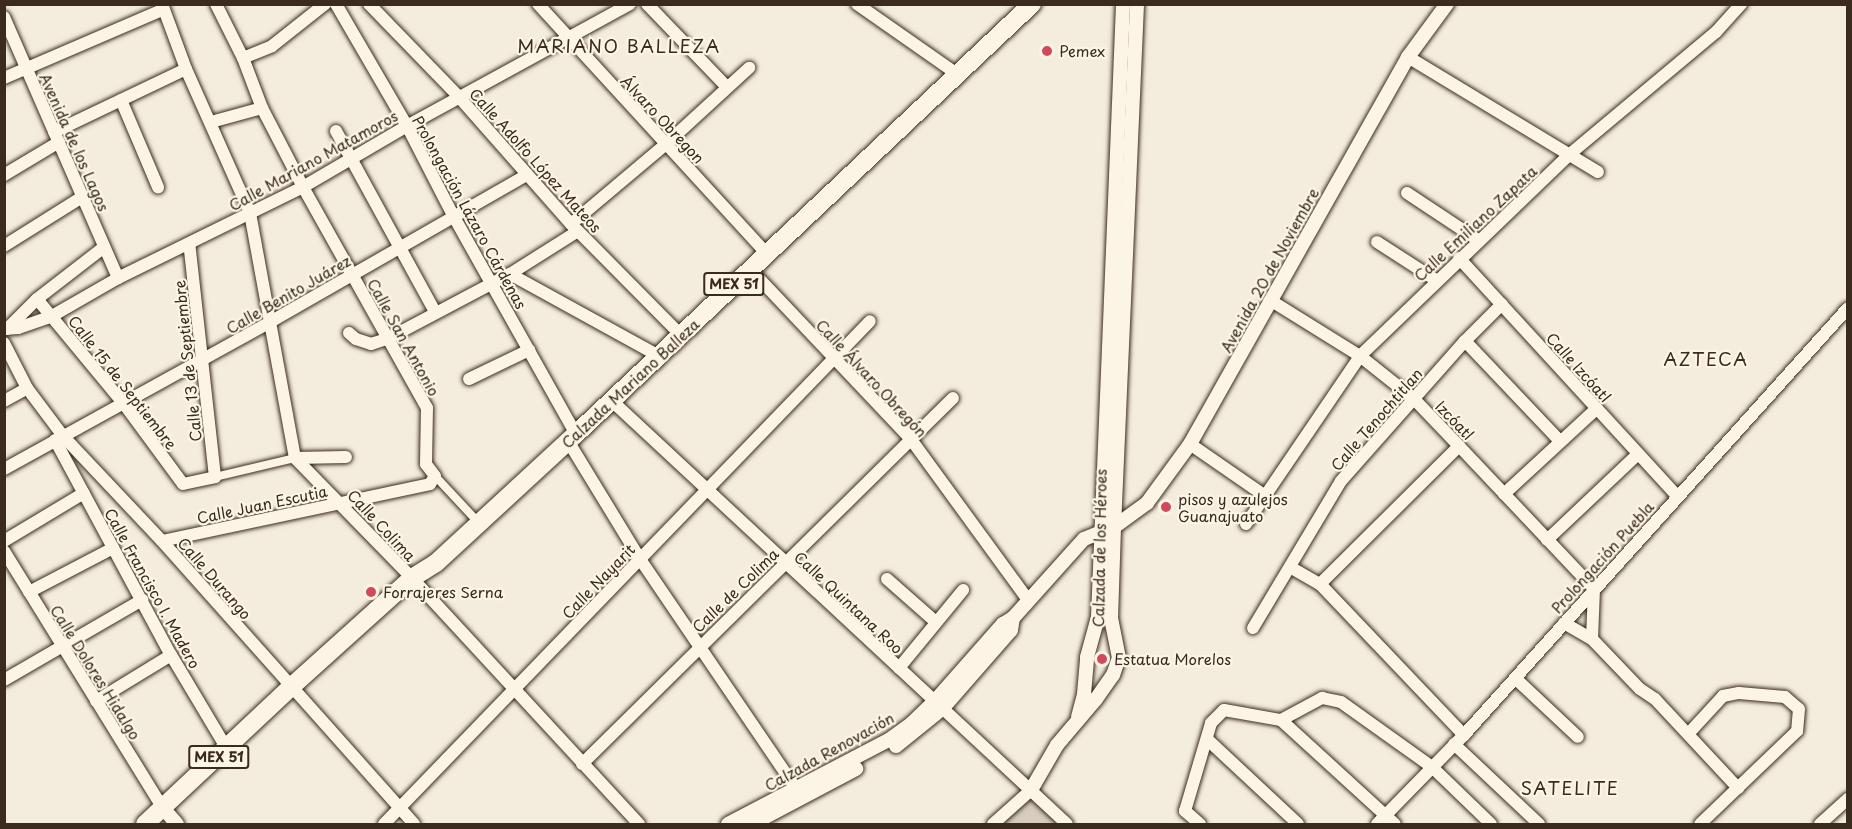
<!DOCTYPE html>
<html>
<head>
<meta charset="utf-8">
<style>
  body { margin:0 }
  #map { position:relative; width:1852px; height:829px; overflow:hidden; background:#f4eddd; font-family:"Playpen Sans",sans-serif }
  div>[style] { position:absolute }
  .green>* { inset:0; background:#d6cdbd }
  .roads { filter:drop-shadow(0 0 2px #3b2a1e) drop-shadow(0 0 2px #3b2a1e) }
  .pedestrian>* { height:8px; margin:-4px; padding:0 4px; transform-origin:4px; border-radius:4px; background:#fcf5e5 }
  .minor>* { height:12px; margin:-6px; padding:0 6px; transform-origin:6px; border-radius:6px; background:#fcf5e5 }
  .tertiary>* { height:14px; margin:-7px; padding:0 7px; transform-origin:7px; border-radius:7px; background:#fcf5e5 }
  .primary>* { height:18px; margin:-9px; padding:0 9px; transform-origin:9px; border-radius:9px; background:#fcf5e5 }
  .dots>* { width:16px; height:16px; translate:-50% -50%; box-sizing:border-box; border:3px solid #fcf5e5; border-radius:50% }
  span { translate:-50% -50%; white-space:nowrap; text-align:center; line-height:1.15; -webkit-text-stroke:4.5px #fcf5e5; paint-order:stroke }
  .shield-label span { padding:2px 4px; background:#fcf5e5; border:2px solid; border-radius:4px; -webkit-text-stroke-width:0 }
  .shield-label { font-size:14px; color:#3b2a1e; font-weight:700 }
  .poi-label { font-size:15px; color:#3b2a1e }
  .left { translate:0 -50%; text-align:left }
  .street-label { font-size:15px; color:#3b2a1e }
  .quarter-label { font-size:18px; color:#3b2a1e; letter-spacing:1.5px }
  .frame { position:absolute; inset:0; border:6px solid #3b2a1e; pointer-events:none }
</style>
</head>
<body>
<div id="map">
  <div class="green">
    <i style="clip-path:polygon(1029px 797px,1059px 824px,1000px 824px)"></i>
  </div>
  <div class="roads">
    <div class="pedestrian">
      <i style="left:435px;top:476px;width:64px;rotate:46.9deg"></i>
      <i style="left:215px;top:477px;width:82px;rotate:-13.4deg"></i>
    </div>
    <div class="minor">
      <i style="left:162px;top:4px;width:69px;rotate:69.7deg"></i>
      <i style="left:186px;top:69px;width:158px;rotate:66deg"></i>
      <i style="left:250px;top:213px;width:249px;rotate:79.6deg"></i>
      <i style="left:295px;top:458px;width:168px;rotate:45.7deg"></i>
      <i style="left:412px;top:578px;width:335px;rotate:47.3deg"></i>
      <i style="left:336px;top:4px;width:141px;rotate:59.8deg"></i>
      <i style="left:407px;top:126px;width:102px;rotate:62.7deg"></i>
      <i style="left:454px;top:217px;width:249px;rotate:60.7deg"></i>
      <i style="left:369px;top:4px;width:129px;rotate:45.9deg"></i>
      <i style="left:459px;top:97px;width:169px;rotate:48.6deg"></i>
      <i style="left:571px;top:224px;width:156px;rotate:45.3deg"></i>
      <i style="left:538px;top:4px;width:338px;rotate:47.5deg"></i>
      <i style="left:647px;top:4px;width:115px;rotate:46.1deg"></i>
      <i style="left:857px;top:4px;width:122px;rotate:35deg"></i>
      <i style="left:4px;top:17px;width:285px;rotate:66.4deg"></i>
      <i style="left:1408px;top:57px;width:222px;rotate:31.2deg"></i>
      <i style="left:243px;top:58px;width:31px;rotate:-22deg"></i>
      <i style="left:272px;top:46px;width:68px;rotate:-38.4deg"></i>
      <i style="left:4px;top:78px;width:174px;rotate:-23.3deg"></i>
      <i style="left:121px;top:100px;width:95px;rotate:67deg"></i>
      <i style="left:211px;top:122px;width:53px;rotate:-15.4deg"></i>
      <i style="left:336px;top:131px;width:206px;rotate:61.3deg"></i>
      <i style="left:54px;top:132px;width:146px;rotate:-25.5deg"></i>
      <i style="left:4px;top:175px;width:64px;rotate:-31deg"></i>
      <i style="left:1407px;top:193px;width:85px;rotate:33.5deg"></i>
      <i style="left:571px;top:224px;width:124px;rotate:-40.1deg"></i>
      <i style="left:666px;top:144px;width:113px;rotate:-42.5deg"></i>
      <i style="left:1377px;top:242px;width:70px;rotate:32.8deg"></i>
      <i style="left:4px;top:246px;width:92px;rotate:-32.1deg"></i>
      <i style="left:1459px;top:258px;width:323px;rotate:47.5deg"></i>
      <i style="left:750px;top:269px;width:233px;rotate:46.6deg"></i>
      <i style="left:910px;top:438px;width:200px;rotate:53.9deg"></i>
      <i style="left:510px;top:274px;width:170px;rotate:28.8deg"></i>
      <i style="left:37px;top:299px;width:136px;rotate:50.4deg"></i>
      <i style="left:124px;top:404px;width:99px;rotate:53.6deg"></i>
      <i style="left:183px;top:484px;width:33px;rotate:-12deg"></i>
      <i style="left:215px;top:477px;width:235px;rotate:-96.3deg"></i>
      <i style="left:1270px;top:300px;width:106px;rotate:31.9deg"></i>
      <i style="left:1360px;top:356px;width:69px;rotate:38.5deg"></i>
      <i style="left:1414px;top:399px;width:65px;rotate:46.2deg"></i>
      <i style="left:1459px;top:446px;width:197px;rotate:46.6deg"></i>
      <i style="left:1594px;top:589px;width:50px;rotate:92.3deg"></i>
      <i style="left:4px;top:329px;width:14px;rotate:-4deg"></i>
      <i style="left:18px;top:328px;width:36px;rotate:-19deg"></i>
      <i style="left:52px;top:316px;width:76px;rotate:-29.9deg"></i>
      <i style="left:118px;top:278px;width:206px;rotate:-26.2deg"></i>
      <i style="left:303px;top:187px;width:121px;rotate:-30.4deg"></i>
      <i style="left:407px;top:126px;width:254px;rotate:-28.7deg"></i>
      <i style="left:7px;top:329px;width:42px;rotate:-45deg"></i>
      <i style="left:37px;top:299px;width:85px;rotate:-37.8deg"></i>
      <i style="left:349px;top:333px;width:9px;rotate:41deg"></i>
      <i style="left:356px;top:339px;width:16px;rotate:18deg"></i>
      <i style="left:371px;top:344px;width:19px;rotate:-18deg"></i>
      <i style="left:389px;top:338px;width:137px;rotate:-27.9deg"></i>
      <i style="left:510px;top:274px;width:80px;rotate:-32.3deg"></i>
      <i style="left:1465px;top:341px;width:138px;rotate:46.5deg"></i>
      <i style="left:4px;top:343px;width:51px;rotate:62.9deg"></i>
      <i style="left:27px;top:388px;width:60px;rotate:53.1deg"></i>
      <i style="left:63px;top:436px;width:144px;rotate:46.7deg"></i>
      <i style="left:162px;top:541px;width:379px;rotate:48.3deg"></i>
      <i style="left:469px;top:379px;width:67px;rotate:-25.8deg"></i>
      <i style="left:4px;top:401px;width:26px;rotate:-29deg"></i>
      <i style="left:612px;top:401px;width:621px;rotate:42.91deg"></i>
      <i style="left:55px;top:440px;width:244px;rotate:61.7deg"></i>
      <i style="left:171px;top:655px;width:109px;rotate:59.2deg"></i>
      <i style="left:568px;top:441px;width:138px;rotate:58.6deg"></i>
      <i style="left:640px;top:559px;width:287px;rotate:55.8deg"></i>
      <i style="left:1190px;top:444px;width:91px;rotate:34.7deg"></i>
      <i style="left:295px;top:458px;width:51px;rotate:-1.1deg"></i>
      <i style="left:4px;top:469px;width:304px;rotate:-28.9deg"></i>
      <i style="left:270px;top:322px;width:296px;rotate:-29.8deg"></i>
      <i style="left:1504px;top:494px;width:125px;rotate:-42.7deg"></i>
      <i style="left:1246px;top:524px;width:203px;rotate:-55.8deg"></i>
      <i style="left:1360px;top:356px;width:291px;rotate:-43.9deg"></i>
      <i style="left:1570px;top:154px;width:190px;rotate:-39.9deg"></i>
      <i style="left:1716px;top:32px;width:38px;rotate:-48deg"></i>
      <i style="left:1547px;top:540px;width:125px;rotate:-43.4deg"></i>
      <i style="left:4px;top:541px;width:93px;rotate:-31deg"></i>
      <i style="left:162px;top:541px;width:274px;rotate:-12deg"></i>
      <i style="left:430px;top:484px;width:9px;rotate:-58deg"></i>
      <i style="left:435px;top:476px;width:15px;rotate:-127deg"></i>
      <i style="left:426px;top:464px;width:56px;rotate:-89deg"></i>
      <i style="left:427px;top:408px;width:253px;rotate:-119.3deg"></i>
      <i style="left:303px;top:187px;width:89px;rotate:-117.4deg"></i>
      <i style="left:262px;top:108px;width:53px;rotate:-110.8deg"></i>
      <i style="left:243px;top:58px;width:60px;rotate:-116.6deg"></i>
      <i style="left:4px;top:551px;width:302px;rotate:58.3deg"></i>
      <i style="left:1290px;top:567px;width:34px;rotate:30deg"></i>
      <i style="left:1320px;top:584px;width:209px;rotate:46.4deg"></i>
      <i style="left:887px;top:579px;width:65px;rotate:41.3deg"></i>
      <i style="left:1320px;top:584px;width:196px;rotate:-44.8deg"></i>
      <i style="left:29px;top:592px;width:95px;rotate:-27.6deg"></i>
      <i style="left:1564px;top:623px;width:32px;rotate:30deg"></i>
      <i style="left:1592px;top:639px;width:69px;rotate:46.2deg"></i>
      <i style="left:1640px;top:689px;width:18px;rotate:34deg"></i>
      <i style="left:1655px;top:699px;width:122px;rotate:47deg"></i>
      <i style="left:1253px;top:628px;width:171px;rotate:-59.1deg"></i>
      <i style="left:1341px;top:481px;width:187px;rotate:-48.5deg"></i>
      <i style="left:1465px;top:341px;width:52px;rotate:-45deg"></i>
      <i style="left:899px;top:668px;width:101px;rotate:-50.6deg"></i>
      <i style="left:1515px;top:678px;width:86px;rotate:43.1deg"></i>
      <i style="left:4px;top:680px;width:160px;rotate:-30.1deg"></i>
      <i style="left:96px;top:701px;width:88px;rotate:-31.5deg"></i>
      <i style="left:1281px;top:720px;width:47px;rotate:-28.2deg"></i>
      <i style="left:1322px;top:698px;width:19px;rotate:12deg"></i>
      <i style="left:1341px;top:702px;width:112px;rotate:35.5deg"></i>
      <i style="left:1432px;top:767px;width:82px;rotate:44deg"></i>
      <i style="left:1689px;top:733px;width:50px;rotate:-47.4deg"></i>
      <i style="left:1723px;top:696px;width:16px;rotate:-11deg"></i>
      <i style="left:1739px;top:693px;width:46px;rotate:5deg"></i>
      <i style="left:1785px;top:697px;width:18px;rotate:41deg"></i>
      <i style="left:1799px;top:709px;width:22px;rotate:95deg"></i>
      <i style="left:1797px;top:731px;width:134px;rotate:136.2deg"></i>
      <i style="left:1208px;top:740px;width:123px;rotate:43deg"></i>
      <i style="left:1454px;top:744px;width:117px;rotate:43.3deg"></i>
      <i style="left:582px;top:764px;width:521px;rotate:-44.61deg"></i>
      <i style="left:384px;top:824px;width:699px;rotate:-45.98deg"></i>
      <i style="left:993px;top:824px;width:51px;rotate:-41.8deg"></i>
      <i style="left:1200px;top:824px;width:20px;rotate:-139deg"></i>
      <i style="left:1185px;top:811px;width:92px;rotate:-73.5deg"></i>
      <i style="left:1211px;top:723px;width:18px;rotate:-45deg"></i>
      <i style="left:1224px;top:710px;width:58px;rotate:10deg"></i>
      <i style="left:1281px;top:720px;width:154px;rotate:42.4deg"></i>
      <i style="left:1377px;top:824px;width:124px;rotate:-45.7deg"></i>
      <i style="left:1464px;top:735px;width:574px;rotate:-48.04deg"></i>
      <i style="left:1820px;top:824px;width:38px;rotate:-42deg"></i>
    </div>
    <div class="tertiary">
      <i style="left:1078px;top:717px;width:24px;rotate:-75deg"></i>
      <i style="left:1084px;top:694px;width:37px;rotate:-85deg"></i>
      <i style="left:1087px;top:657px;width:41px;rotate:-74.6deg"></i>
      <i style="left:1098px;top:617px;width:614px;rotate:-87.66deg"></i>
      <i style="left:896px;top:746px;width:60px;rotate:-39deg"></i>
      <i style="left:943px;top:708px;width:103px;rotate:-48.9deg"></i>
      <i style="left:1011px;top:630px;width:12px;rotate:-81deg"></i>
      <i style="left:1031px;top:790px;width:52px;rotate:-60deg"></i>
      <i style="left:1057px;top:745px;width:60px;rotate:-49.7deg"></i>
      <i style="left:1096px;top:699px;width:29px;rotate:-55deg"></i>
      <i style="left:1113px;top:675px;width:18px;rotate:-71deg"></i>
      <i style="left:1119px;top:658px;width:41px;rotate:-101.3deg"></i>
      <i style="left:1111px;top:618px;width:91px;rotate:-88.1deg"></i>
      <i style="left:1114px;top:527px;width:524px;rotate:-87.48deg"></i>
      <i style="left:163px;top:808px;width:21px;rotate:49deg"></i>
      <i style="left:728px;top:824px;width:182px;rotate:-27.6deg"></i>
      <i style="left:889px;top:740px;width:29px;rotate:-36deg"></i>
      <i style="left:912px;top:723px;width:32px;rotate:-44deg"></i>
      <i style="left:935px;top:701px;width:103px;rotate:-48.6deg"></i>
      <i style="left:1003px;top:624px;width:12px;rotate:-31deg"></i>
      <i style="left:1013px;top:618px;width:106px;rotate:-48.1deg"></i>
      <i style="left:1084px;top:539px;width:32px;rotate:-22deg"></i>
      <i style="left:1114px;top:527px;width:41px;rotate:-36deg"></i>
      <i style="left:1147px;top:503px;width:73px;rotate:-53.9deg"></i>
      <i style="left:1190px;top:444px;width:444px;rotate:-60.6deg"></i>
      <i style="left:1408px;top:57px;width:66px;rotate:-53.7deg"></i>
      <i style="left:752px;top:824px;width:118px;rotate:-27.9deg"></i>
    </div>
    <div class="primary">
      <i style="left:145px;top:824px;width:200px;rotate:-43.2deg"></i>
      <i style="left:291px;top:687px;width:163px;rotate:-42deg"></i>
      <i style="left:412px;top:578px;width:28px;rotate:-32deg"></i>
      <i style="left:436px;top:563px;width:190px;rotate:-42.7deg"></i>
      <i style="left:576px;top:434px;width:627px;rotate:-43.32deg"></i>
    </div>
  </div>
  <div class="dots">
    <i style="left:1047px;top:51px;background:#d1495b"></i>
    <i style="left:1166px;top:507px;background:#d1495b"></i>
    <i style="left:371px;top:592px;background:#d1495b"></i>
    <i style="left:1102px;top:659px;background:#d1495b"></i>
  </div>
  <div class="shield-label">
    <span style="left:734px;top:284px">MEX 51</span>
    <span style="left:219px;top:757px">MEX 51</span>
  </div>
  <div class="poi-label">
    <span class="left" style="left:1059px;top:51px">Pemex</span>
    <span class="left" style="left:1178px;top:507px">pisos y azulejos<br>Guanajuato</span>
    <span class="left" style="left:383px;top:592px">Forrajeres Serna</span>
    <span class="left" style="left:1114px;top:659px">Estatua Morelos</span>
  </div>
  <div class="street-label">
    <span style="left:663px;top:119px;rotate:47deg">Álvaro Obregon</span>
    <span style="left:75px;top:142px;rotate:66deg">Avenida de los Lagos</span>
    <span style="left:313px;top:160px;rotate:-29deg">Calle Mariano Matamoros</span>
    <span style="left:536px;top:160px;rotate:48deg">Calle Adolfo López Mateos</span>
    <span style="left:470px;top:212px;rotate:61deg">Prolongación Lázaro Cárdenas</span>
    <span style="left:1475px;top:223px;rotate:-43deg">Calle Emiliano Zapata</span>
    <span style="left:1269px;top:270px;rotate:-61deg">Avenida 20 de Noviembre</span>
    <span style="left:288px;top:294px;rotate:-30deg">Calle Benito Juárez</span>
    <span style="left:404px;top:337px;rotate:61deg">Calle San Antonio</span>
    <span style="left:187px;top:361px;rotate:-96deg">Calle 13 de Septiembre</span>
    <span style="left:1579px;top:367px;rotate:48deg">Calle Izcóatl</span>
    <span style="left:872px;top:378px;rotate:47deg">Calle Álvaro Obregón</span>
    <span style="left:123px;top:382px;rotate:52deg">Calle 15 de Septiembre</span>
    <span style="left:630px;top:383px;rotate:-43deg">Calzada Mariano Balleza</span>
    <span style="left:1376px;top:419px;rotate:-49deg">Calle Tenochtitlan</span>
    <span style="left:1455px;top:420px;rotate:46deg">Izcóatl</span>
    <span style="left:262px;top:504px;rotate:-12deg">Calle Juan Escutia</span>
    <span style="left:382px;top:525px;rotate:47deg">Calle Colima</span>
    <span style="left:1099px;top:548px;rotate:-89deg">Calzada de los Héroes</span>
    <span style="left:1602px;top:557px;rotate:-48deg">Prolongación Puebla</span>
    <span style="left:215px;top:578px;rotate:49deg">Calle Durango</span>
    <span style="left:598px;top:581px;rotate:-46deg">Calle Nayarit</span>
    <span style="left:153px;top:588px;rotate:61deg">Calle Francisco I. Madero</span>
    <span style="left:735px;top:590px;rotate:-44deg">Calle de Colima</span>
    <span style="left:849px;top:602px;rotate:43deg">Calle Quintana Roo</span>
    <span style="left:96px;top:672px;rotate:58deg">Calle Dolores Hidalgo</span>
    <span style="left:829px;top:751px;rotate:-29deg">Calzada Renovación</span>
  </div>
  <div class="quarter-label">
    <span style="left:619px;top:46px">MARIANO BALLEZA</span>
    <span style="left:1706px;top:359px">AZTECA</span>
    <span style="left:1570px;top:788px">SATELITE</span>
  </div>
  <div class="frame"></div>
</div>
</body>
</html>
